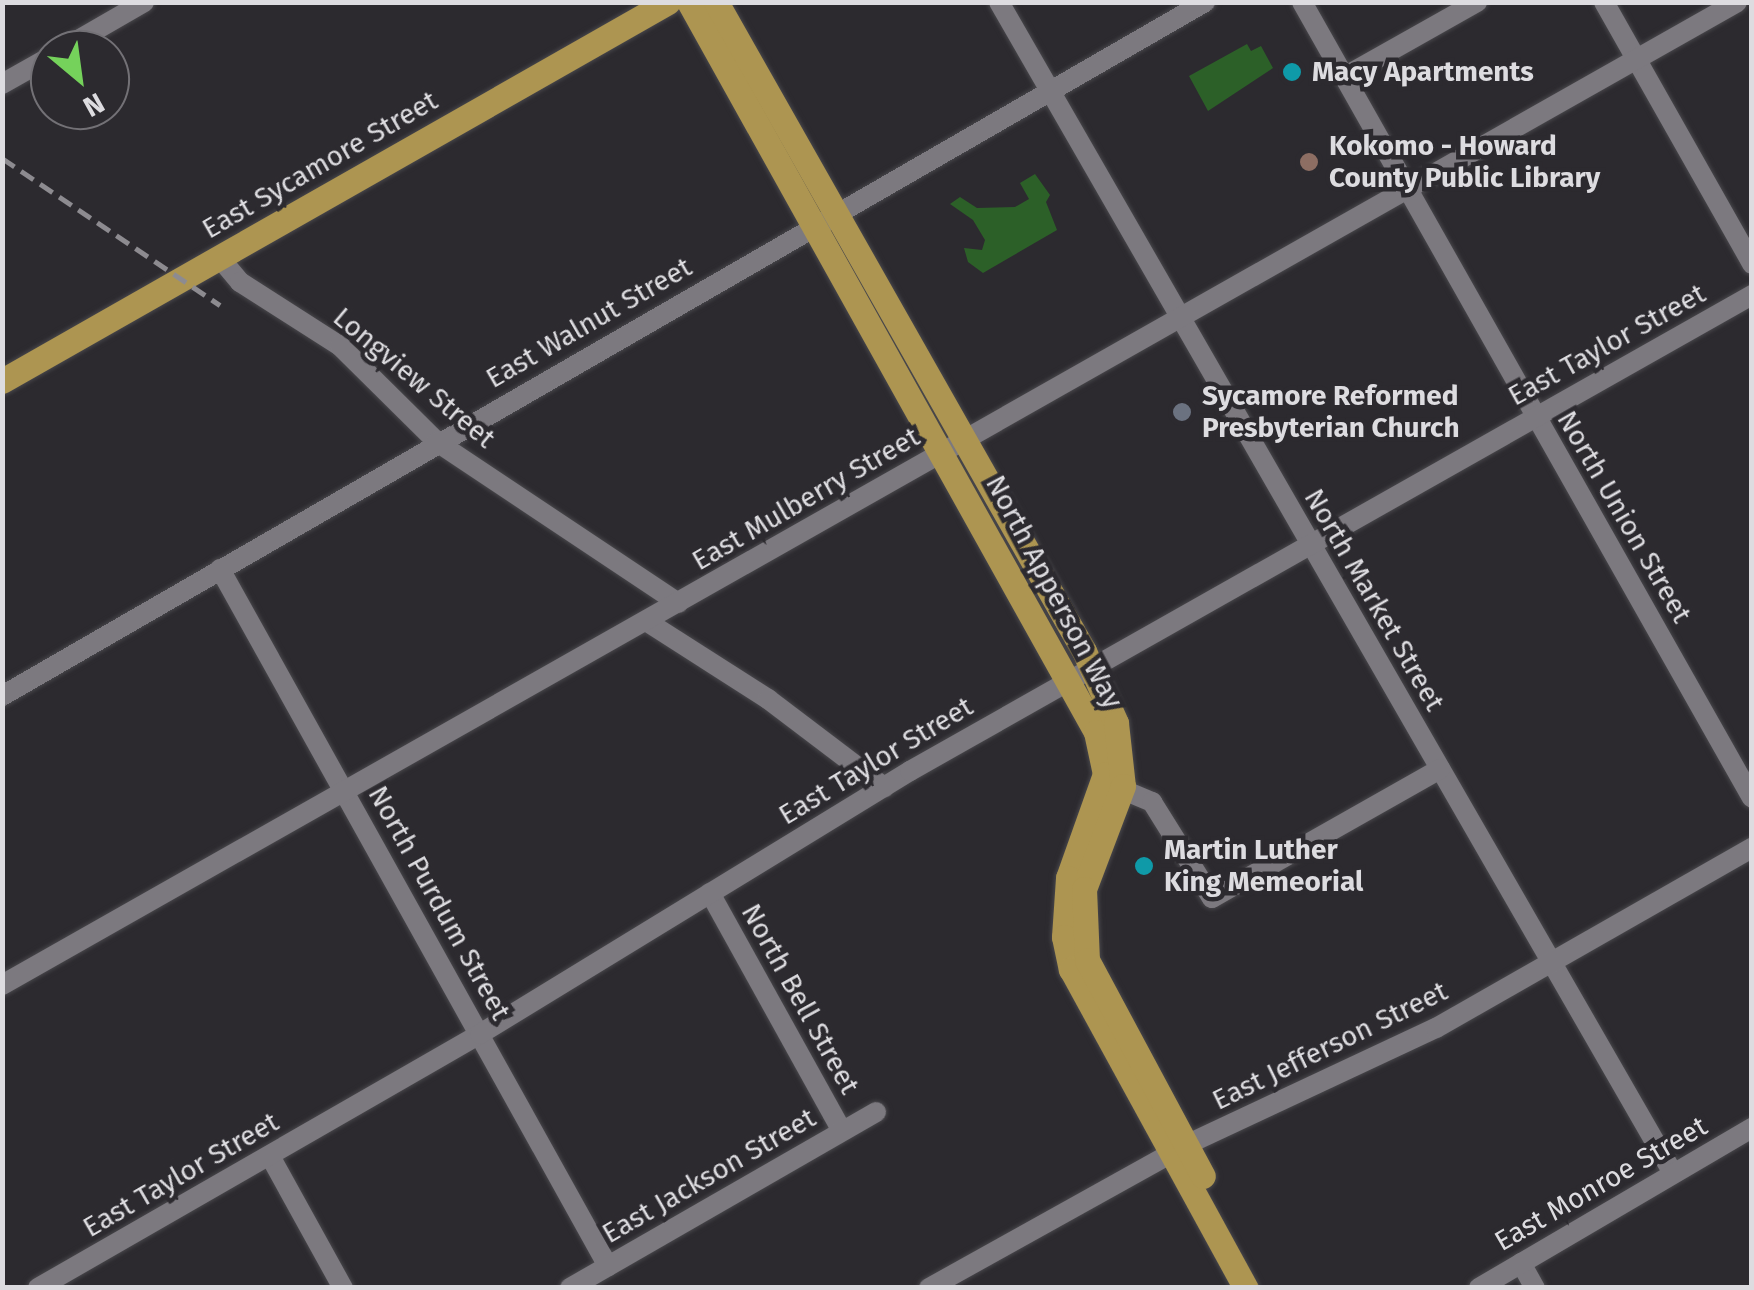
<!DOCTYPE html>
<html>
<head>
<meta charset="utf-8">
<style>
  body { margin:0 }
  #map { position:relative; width:1754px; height:1290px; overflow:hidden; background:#2c2a2f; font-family:"Fira Sans",sans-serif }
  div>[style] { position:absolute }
  .green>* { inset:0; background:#2c6028 }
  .roads { filter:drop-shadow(0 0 2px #48474b) drop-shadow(0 0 2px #48474b) }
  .minor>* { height:20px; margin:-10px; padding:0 10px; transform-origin:10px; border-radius:10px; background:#7c797f }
  .major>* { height:25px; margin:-12.5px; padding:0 12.5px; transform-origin:12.5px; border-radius:12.5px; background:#ad9551 }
  .rail>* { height:5px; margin-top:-2.5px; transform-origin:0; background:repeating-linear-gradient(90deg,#8d8b90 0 15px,transparent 0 23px) }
  .dots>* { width:28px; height:28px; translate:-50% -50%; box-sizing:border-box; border:5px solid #2c2a2f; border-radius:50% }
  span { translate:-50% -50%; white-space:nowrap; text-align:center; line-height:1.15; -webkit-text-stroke:9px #2c2a2f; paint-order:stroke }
  .poi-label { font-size:28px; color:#dddce0; font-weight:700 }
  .left { translate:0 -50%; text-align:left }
  .street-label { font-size:28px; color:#dddce0 }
  .frame { position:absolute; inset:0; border:5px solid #dddce0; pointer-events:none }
  .north { position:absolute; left:30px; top:30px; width:100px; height:100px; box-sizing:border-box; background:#2c2a2f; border:2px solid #737176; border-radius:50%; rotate:151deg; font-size:28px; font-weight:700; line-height:40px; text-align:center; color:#dddce0 }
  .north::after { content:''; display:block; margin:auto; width:35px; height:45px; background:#75d25b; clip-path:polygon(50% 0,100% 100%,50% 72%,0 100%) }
</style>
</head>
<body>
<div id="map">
  <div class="green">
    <i style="clip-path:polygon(1247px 44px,1251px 51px,1261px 46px,1273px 68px,1208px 111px,1189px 76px)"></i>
    <i style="clip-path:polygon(1035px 174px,1050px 195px,1046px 202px,1057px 230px,983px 273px,968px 262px,964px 248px,982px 250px,985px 240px,973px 220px,950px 204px,960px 197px,977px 208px,1015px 207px,1029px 199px,1020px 183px)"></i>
  </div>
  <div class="roads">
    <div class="minor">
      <i style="left:999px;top:2px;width:1351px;rotate:60.08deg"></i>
      <i style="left:1302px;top:2px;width:914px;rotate:60.52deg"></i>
      <i style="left:1604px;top:2px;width:301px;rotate:60.5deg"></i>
      <i style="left:61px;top:50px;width:96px;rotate:-30deg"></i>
      <i style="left:1344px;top:77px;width:153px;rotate:-29.4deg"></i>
      <i style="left:2px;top:84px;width:55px;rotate:-29.4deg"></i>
      <i style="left:219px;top:257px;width:33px;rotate:50deg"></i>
      <i style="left:240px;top:282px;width:119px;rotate:32.6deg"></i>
      <i style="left:340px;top:346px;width:136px;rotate:44.7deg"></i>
      <i style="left:437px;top:442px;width:290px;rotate:33.7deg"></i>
      <i style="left:220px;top:569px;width:798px;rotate:60.9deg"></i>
      <i style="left:646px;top:621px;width:145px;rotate:32.6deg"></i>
      <i style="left:768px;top:699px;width:146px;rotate:37.2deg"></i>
      <i style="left:2px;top:696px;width:1389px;rotate:-29.98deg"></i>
      <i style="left:1109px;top:784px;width:47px;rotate:22.7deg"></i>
      <i style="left:1152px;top:802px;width:113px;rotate:58deg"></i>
      <i style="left:1212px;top:898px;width:262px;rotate:-29.5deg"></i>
      <i style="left:710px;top:893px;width:272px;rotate:61deg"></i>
      <i style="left:2px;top:985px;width:1994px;rotate:-29.53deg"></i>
      <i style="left:270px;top:1156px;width:151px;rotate:61.1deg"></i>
      <i style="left:1521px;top:1263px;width:29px;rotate:61deg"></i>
      <i style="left:38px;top:1288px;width:510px;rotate:-29.88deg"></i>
      <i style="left:480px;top:1034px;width:504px;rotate:-31.45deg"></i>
      <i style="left:910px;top:771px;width:967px;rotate:-29.48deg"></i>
      <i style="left:570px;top:1288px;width:353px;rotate:-29.9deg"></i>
      <i style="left:929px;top:1288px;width:294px;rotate:-29.1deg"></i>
      <i style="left:1186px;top:1145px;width:276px;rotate:-25.1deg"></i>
      <i style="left:1436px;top:1028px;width:364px;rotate:-29.7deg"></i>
      <i style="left:1479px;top:1288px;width:316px;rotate:-30.4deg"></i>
    </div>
    <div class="major">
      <i style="left:689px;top:2px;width:836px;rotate:60.86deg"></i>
      <i style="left:1096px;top:732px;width:43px;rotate:77.9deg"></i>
      <i style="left:1105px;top:774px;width:110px;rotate:109.6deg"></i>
      <i style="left:1068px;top:878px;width:59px;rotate:93.9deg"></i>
      <i style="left:1064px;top:937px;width:33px;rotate:78deg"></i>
      <i style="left:1071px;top:969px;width:364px;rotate:61.3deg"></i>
      <i style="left:716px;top:2px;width:746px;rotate:60.45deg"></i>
      <i style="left:1084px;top:651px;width:79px;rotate:66deg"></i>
      <i style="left:1116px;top:723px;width:63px;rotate:83.7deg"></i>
      <i style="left:1123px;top:786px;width:110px;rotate:110.7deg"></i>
      <i style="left:1084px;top:889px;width:71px;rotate:87.6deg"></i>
      <i style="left:1087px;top:960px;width:245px;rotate:61.8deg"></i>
      <i style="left:2px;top:381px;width:766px;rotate:-29.64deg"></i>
    </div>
  </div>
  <div class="rail">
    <i style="left:2px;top:158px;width:263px;rotate:34deg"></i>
  </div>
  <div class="dots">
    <i style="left:1292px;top:72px;background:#0f9aa8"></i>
    <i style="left:1309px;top:162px;background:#8d6e63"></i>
    <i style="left:1182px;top:412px;background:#6b7280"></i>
    <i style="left:1144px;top:866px;background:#0f9aa8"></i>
  </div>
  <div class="poi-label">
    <span class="left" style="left:1312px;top:72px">Macy Apartments</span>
    <span class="left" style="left:1329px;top:162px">Kokomo - Howard<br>County Public Library</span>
    <span class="left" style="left:1202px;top:412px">Sycamore Reformed<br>Presbyterian Church</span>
    <span class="left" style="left:1164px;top:866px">Martin Luther<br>King Memeorial</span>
  </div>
  <div class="street-label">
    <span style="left:320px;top:165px;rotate:-30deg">East Sycamore Street</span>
    <span style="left:589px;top:323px;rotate:-30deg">East Walnut Street</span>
    <span style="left:1607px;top:345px;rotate:-29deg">East Taylor Street</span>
    <span style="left:414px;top:378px;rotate:40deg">Longview Street</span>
    <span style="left:806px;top:499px;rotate:-30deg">East Mulberry Street</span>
    <span style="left:1624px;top:517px;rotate:60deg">North Union Street</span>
    <span style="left:1054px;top:592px;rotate:62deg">North Apperson Way</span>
    <span style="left:1374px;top:600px;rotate:60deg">North Market Street</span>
    <span style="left:876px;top:761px;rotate:-31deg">East Taylor Street</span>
    <span style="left:439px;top:903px;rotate:61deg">North Purdum Street</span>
    <span style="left:800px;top:999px;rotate:61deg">North Bell Street</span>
    <span style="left:1330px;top:1046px;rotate:-26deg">East Jefferson Street</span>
    <span style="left:181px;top:1175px;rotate:-30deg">East Taylor Street</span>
    <span style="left:709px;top:1176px;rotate:-30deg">East Jackson Street</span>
    <span style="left:1601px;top:1184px;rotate:-30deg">East Monroe Street</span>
  </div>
  <div class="frame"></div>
  <div class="north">N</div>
</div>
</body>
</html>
